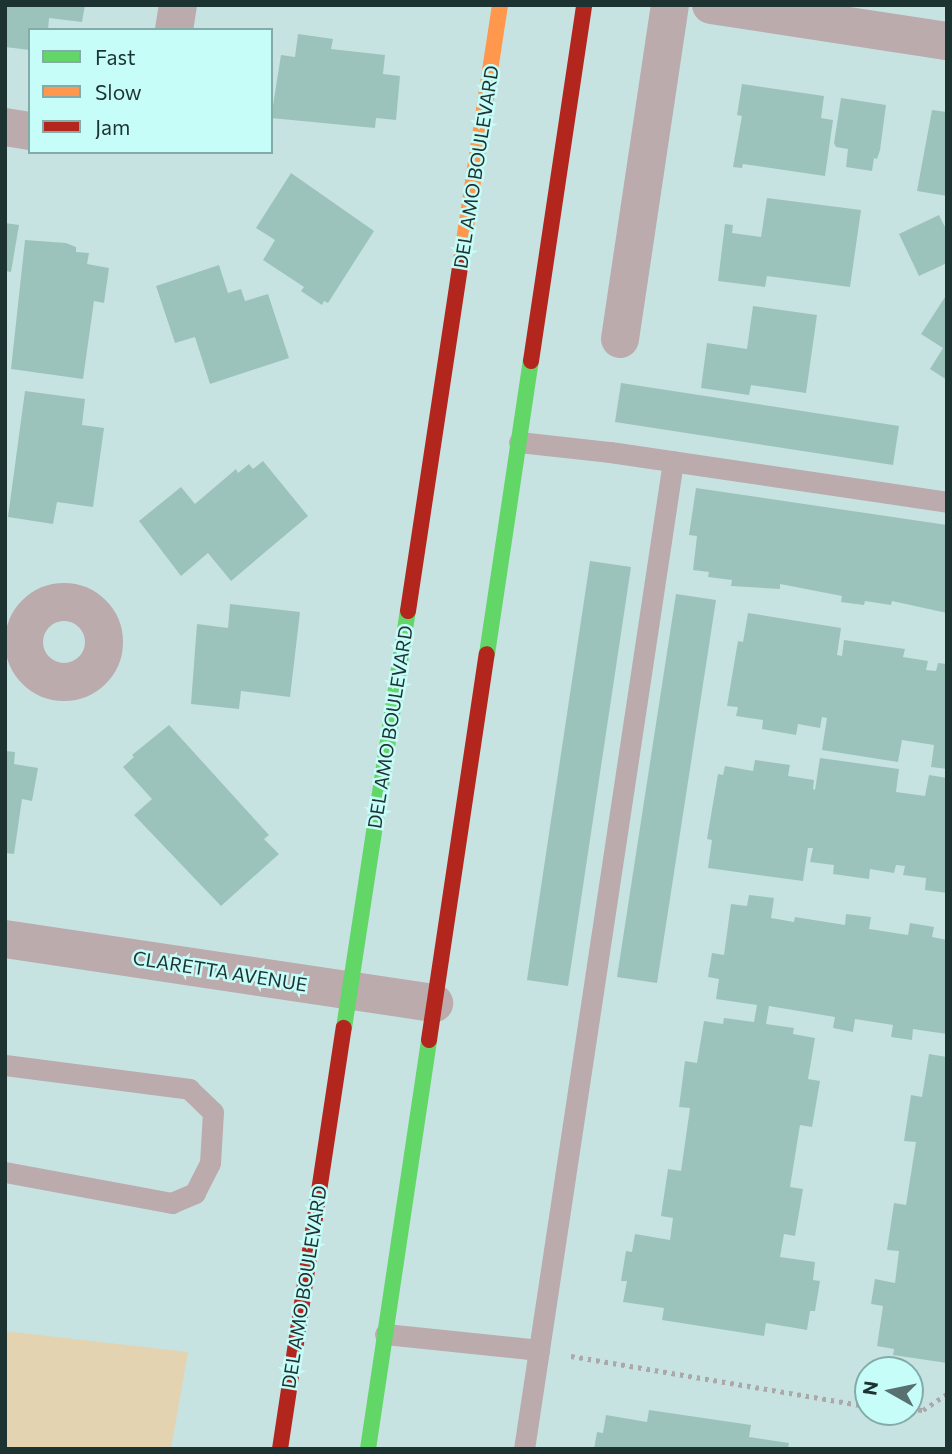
<!DOCTYPE html>
<html>
<head>
<meta charset="utf-8">
<style>
  body { margin:0 }
  #map { position:relative; width:952px; height:1454px; overflow:hidden; background:#c6e3e2; font-family:Commissioner,sans-serif }
  div>[style] { position:absolute }
  .green>* { inset:0; background:#e3d3b0 }
  .building>* { inset:0; background:#9bc3bb }
  .path>* { height:4.5px; margin-top:-2.25px; transform-origin:0; background:repeating-linear-gradient(90deg,#aba8a9 0 3.5px,transparent 0 8.5px) }
  .lane>* { height:21px; margin:-10.5px; padding:0 10.5px; transform-origin:10.5px; border-radius:10.5px; background:#bbabad }
  .street>* { height:38px; margin:-19px; padding:0 19px; transform-origin:19px; border-radius:19px; background:#bbabad }
  .street>.ring { margin:-19px; padding:0; box-sizing:content-box; background:none; border:38px solid #bbabad; border-radius:50% }
  .fast>* { height:16px; margin:-8px; padding:0 8px; transform-origin:8px; border-radius:8px; background:#63d668 }
  .slow>* { height:16px; margin:-8px; padding:0 8px; transform-origin:8px; border-radius:8px; background:#ff974d }
  .jam>* { height:16px; margin:-8px; padding:0 8px; transform-origin:8px; border-radius:8px; background:#b3261e }
  span { translate:-50% -50%; white-space:nowrap; text-align:center; line-height:1.15; -webkit-text-stroke:5px #c7fdf9; paint-order:stroke }
  .street-label { font-size:19px; color:#1d3332 }
  .frame { position:absolute; inset:0; border:7px solid #1d3332; pointer-events:none }
  .legend { position:absolute; left:28px; top:28px; width:245px; height:126px; box-sizing:border-box; background:#c7fdf9; border:2px solid #83aca9; margin:0; padding:9px 12px; list-style:none; font-size:21px; color:#1d3332 }
  .legend li { display:flex; align-items:center; gap:14px; height:35px }
  .legend b { width:35px; border:2px solid #83aca9 }
  .north { position:absolute; left:854px; top:1356px; width:70px; height:70px; box-sizing:border-box; background:#c7fdf9; border:2px solid #83aca9; border-radius:50%; rotate:279deg; font-size:19px; font-weight:700; line-height:28px; text-align:center; color:#1d3332 }
  .north::after { content:''; display:block; margin:auto; width:24px; height:32px; background:#587170; clip-path:polygon(50% 0,100% 100%,50% 72%,0 100%) }
</style>
</head>
<body>
<div id="map">
  <div class="green">
    <i style="clip-path:polygon(13px 1332px,188px 1352px,171px 1449px,5px 1449px,5px 1333px)"></i>
  </div>
  <div class="building">
    <i style="clip-path:polygon(5px 5px,85px 5px,82px 22px,49px 18px,48px 30px,30px 30px,30px 50px,5px 47px)"></i>
    <i style="clip-path:polygon(298px 34px,333px 39px,331px 49px,385px 55px,383px 74px,400px 76px,396px 120px,376px 118px,375px 128px,271px 118px,281px 55px,295px 57px)"></i>
    <i style="clip-path:polygon(742px 84px,824px 96px,821px 118px,833px 120px,825px 176px,743px 164px,742px 168px,733px 167px,742px 116px,737px 115px)"></i>
    <i style="clip-path:polygon(841px 98px,886px 105px,880px 150px,877px 159px,874px 158px,872px 171px,846px 167px,848px 149px,836px 147px,834px 143px)"></i>
    <i style="clip-path:polygon(932px 110px,947px 112px,947px 196px,917px 191px)"></i>
    <i style="clip-path:polygon(291px 173px,374px 231px,328px 303px,324px 301px,322px 305px,301px 291px,304px 287px,263px 260px,275px 240px,256px 228px)"></i>
    <i style="clip-path:polygon(767px 198px,861px 210px,850px 287px,767px 276px,765px 287px,718px 281px,725px 224px,733px 225px,732px 233px,761px 237px)"></i>
    <i style="clip-path:polygon(939px 215px,947px 231px,947px 263px,919px 276px,899px 234px)"></i>
    <i style="clip-path:polygon(5px 223px,19px 225px,11px 272px,5px 271px)"></i>
    <i style="clip-path:polygon(25px 240px,66px 243px,76px 247px,76px 252px,89px 253px,87px 264px,109px 268px,104px 303px,94px 301px,83px 379px,11px 369px)"></i>
    <i style="clip-path:polygon(219px 265px,228px 293px,241px 289px,245px 301px,268px 294px,289px 358px,210px 384px,195px 337px,175px 343px,156px 286px)"></i>
    <i style="clip-path:polygon(947px 294px,947px 380px,930px 369px,943px 348px,921px 334px)"></i>
    <i style="clip-path:polygon(753px 306px,817px 315px,806px 393px,751px 385px,749px 395px,701px 388px,707px 343px,747px 349px)"></i>
    <i style="clip-path:polygon(621px 383px,899px 426px,893px 465px,615px 422px)"></i>
    <i style="clip-path:polygon(25px 391px,85px 399px,82px 425px,104px 428px,93px 507px,57px 502px,53px 524px,8px 517px)"></i>
    <i style="clip-path:polygon(263px 461px,308px 516px,231px 581px,208px 553px,181px 576px,139px 521px,181px 487px,195px 504px,236px 469px,238px 473px,249px 464px,253px 469px)"></i>
    <i style="clip-path:polygon(696px 488px,947px 525px,947px 613px,892px 601px,891px 605px,865px 601px,864px 605px,841px 602px,842px 596px,780px 584px,780px 589px,731px 586px,732px 580px,708px 577px,709px 572px,693px 570px,697px 536px,689px 535px)"></i>
    <i style="clip-path:polygon(590px 561px,631px 567px,568px 986px,527px 980px)"></i>
    <i style="clip-path:polygon(676px 594px,716px 600px,657px 983px,617px 977px)"></i>
    <i style="clip-path:polygon(230px 604px,300px 612px,290px 697px,241px 691px,239px 709px,191px 704px,197px 624px,228px 628px)"></i>
    <i style="clip-path:polygon(748px 613px,841px 628px,837px 655px,842px 656px,844px 640px,905px 649px,903px 657px,928px 661px,926px 670px,936px 671px,938px 663px,947px 664px,947px 769px,931px 767px,934px 745px,902px 740px,898px 762px,822px 750px,827px 718px,822px 717px,820px 728px,798px 724px,796px 735px,762px 729px,763px 720px,736px 716px,738px 707px,727px 706px,738px 641px,743px 642px)"></i>
    <i style="clip-path:polygon(169px 725px,269px 835px,264px 839px,279px 854px,221px 906px,134px 815px,152px 799px,123px 767px,134px 757px,132px 755px)"></i>
    <i style="clip-path:polygon(5px 751px,15px 752px,14px 764px,38px 768px,32px 801px,22px 799px,14px 854px,5px 853px)"></i>
    <i style="clip-path:polygon(820px 758px,899px 769px,896px 792px,925px 796px,929px 775px,947px 778px,947px 893px,925px 890px,926px 878px,903px 875px,905px 866px,896px 865px,894px 873px,870px 869px,869px 879px,833px 874px,834px 865px,810px 862px,813px 848px,808px 848px,803px 881px,708px 868px,712px 840px,707px 839px,718px 774px,723px 775px,725px 766px,753px 771px,755px 760px,790px 765px,788px 776px,814px 780px,813px 789px,815px 790px)"></i>
    <i style="clip-path:polygon(749px 895px,774px 898px,771px 918px,794px 922px,795px 917px,845px 925px,846px 914px,871px 917px,869px 929px,908px 935px,910px 923px,934px 927px,932px 937px,947px 940px,947px 1034px,913px 1029px,912px 1040px,891px 1037px,893px 1025px,855px 1019px,853px 1032px,833px 1028px,835px 1017px,769px 1006px,766px 1024px,794px 1028px,793px 1034px,815px 1038px,808px 1079px,820px 1081px,812px 1127px,800px 1125px,790px 1187px,803px 1189px,795px 1236px,784px 1234px,780px 1257px,815px 1262px,813px 1280px,820px 1281px,815px 1311px,810px 1311px,807px 1330px,766px 1323px,764px 1336px,662px 1320px,664px 1308px,623px 1302px,627px 1281px,621px 1281px,626px 1251px,632px 1252px,635px 1234px,670px 1240px,673px 1218px,661px 1216px,668px 1169px,681px 1171px,690px 1108px,679px 1107px,685px 1061px,697px 1063px,704px 1021px,723px 1024px,724px 1018px,754px 1022px,757px 1005px,716px 999px,719px 979px,708px 977px,712px 953px,724px 955px,731px 904px,747px 906px)"></i>
    <i style="clip-path:polygon(929px 1054px,947px 1057px,947px 1363px,893px 1355px,894px 1349px,877px 1346px,883px 1306px,871px 1304px,875px 1279px,895px 1283px,899px 1251px,887px 1250px,894px 1203px,906px 1205px,916px 1142px,904px 1141px,911px 1095px,922px 1097px)"></i>
    <i style="clip-path:polygon(649px 1410px,751px 1425px,749px 1437px,789px 1443px,788px 1449px,594px 1449px,597px 1432px,603px 1433px,606px 1415px,647px 1422px)"></i>
  </div>
  <div class="path">
    <i style="left:571px;top:1356px;width:301px;rotate:9.6deg"></i>
    <i style="left:910px;top:1409px;width:13px;rotate:4deg"></i>
    <i style="left:923px;top:1410px;width:29px;rotate:-34deg"></i>
  </div>
  <div class="lane">
    <i style="left:519px;top:442px;width:92px;rotate:6.3deg"></i>
    <i style="left:610px;top:452px;width:341px;rotate:8.4deg"></i>
    <i style="left:5px;top:1065px;width:186px;rotate:7.4deg"></i>
    <i style="left:189px;top:1089px;width:33px;rotate:44deg"></i>
    <i style="left:213px;top:1112px;width:51px;rotate:93.4deg"></i>
    <i style="left:210px;top:1163px;width:34px;rotate:117deg"></i>
    <i style="left:195px;top:1193px;width:25px;rotate:157deg"></i>
    <i style="left:172px;top:1203px;width:170px;rotate:-169.5deg"></i>
    <i style="left:385px;top:1334px;width:155px;rotate:5.9deg"></i>
    <i style="left:524px;top:1449px;width:999px;rotate:-81.42deg"></i>
  </div>
  <div class="street">
    <i style="left:711px;top:5px;width:239px;rotate:8.7deg"></i>
    <i style="left:174px;top:30px;width:25px;rotate:-81deg"></i>
    <i style="left:5px;top:127px;width:25px;rotate:9deg"></i>
    <i style="left:620px;top:339px;width:338px;rotate:-81.5deg"></i>
    <i class="ring" style="left:24px;top:602px;width:42px;height:42px"></i>
    <i style="left:5px;top:939px;width:434px;rotate:8.5deg"></i>
  </div>
  <div class="fast">
    <i style="left:487px;top:654px;width:296px;rotate:-81.5deg"></i>
    <i style="left:344px;top:1028px;width:422px;rotate:-81.3deg"></i>
    <i style="left:368px;top:1449px;width:414px;rotate:-81.5deg"></i>
  </div>
  <div class="slow">
    <i style="left:461px;top:260px;width:258px;rotate:-81.3deg"></i>
  </div>
  <div class="jam">
    <i style="left:531px;top:361px;width:360px;rotate:-81.5deg"></i>
    <i style="left:408px;top:611px;width:355px;rotate:-81.4deg"></i>
    <i style="left:429px;top:1040px;width:390px;rotate:-81.5deg"></i>
    <i style="left:280px;top:1449px;width:426px;rotate:-81.4deg"></i>
  </div>
  <div class="street-label">
    <span style="left:476px;top:167px;rotate:-81deg">DEL AMO BOULEVARD</span>
    <span style="left:390px;top:727px;rotate:-81deg">DEL AMO BOULEVARD</span>
    <span style="left:220px;top:971px;rotate:9deg">CLARETTA AVENUE</span>
    <span style="left:304px;top:1287px;rotate:-81deg">DEL AMO BOULEVARD</span>
  </div>
  <div class="frame"></div>
  <ul class="legend">
  <li><b style="height:9px;background:#63d668"></b>Fast</li>
  <li><b style="height:9px;background:#ff974d"></b>Slow</li>
  <li><b style="height:9px;background:#b3261e"></b>Jam</li>
  </ul>
  <div class="north">N</div>
</div>
</body>
</html>
